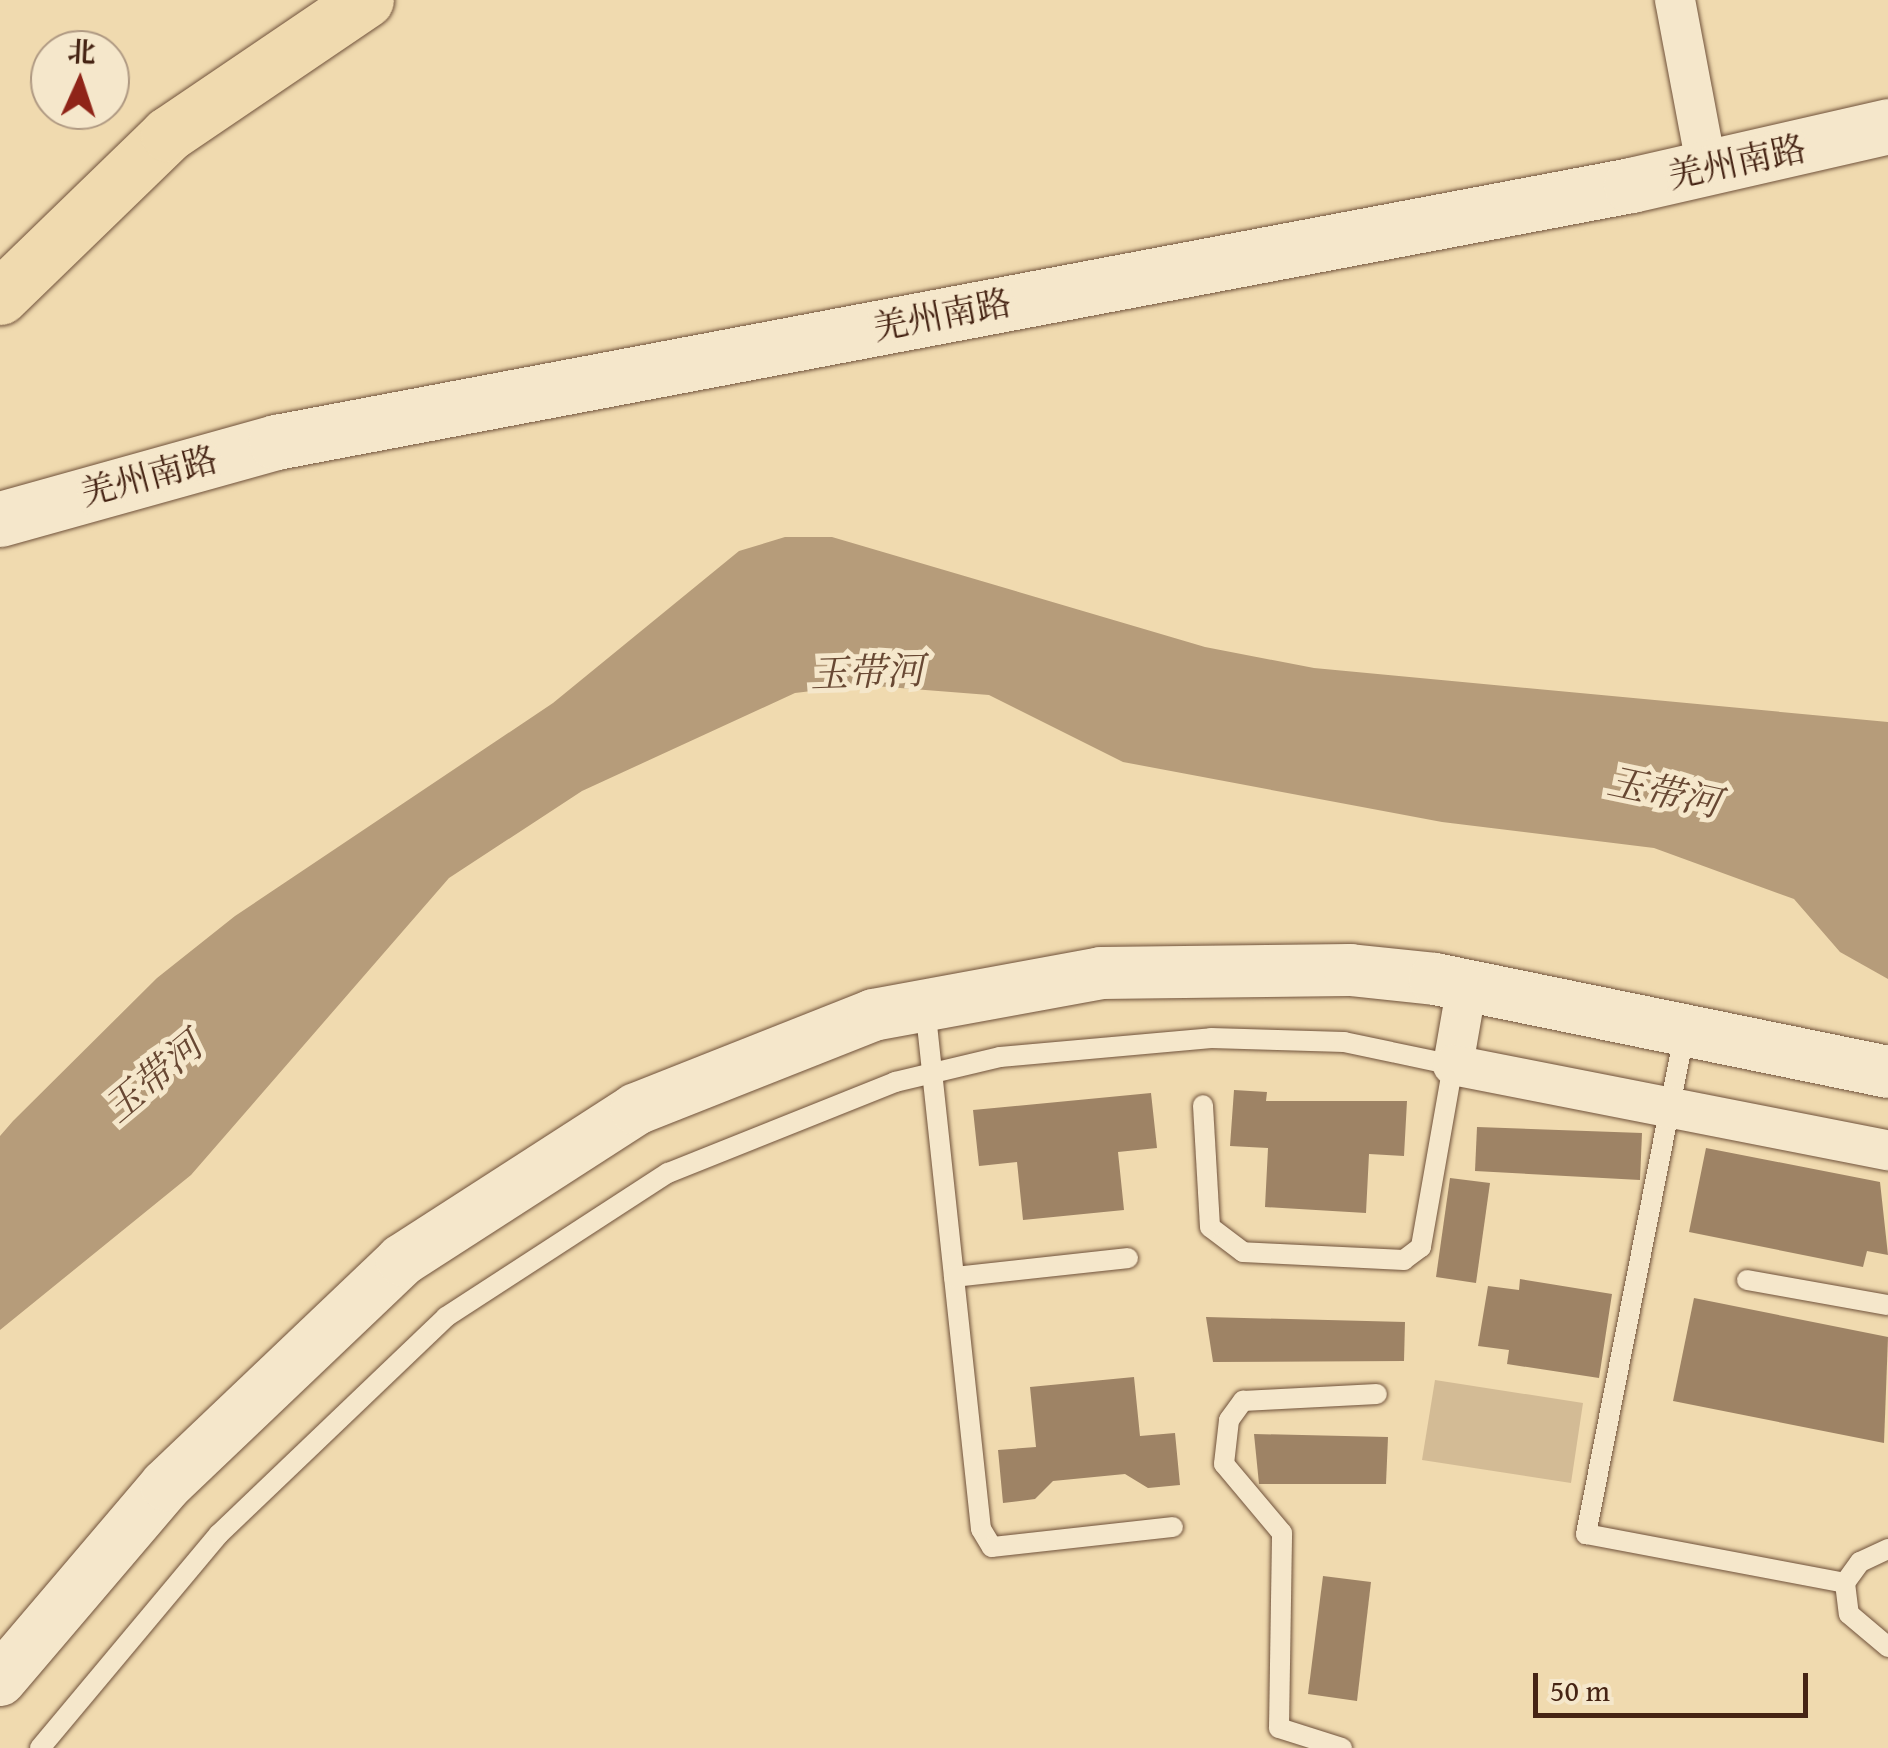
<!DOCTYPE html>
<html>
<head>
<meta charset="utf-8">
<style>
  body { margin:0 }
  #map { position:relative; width:1888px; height:1748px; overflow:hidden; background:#f0daaf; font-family:"Gentium Book Plus","Noto Serif SC",serif }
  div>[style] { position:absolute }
  .green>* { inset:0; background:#d3bb95 }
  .water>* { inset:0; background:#b69c7a }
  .building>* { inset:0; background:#9e8365 }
  .roads { filter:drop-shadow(0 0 2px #70523b) drop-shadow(0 0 2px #70523b) }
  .service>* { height:20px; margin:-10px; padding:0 10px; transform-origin:10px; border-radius:10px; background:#f5e7cb }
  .minor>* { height:40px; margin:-20px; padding:0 20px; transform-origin:20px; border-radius:20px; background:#f5e7cb }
  .tertiary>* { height:52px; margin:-26px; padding:0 26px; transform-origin:26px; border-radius:26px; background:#f5e7cb }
  .secondary>* { height:55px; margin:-27.5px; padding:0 27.5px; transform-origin:27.5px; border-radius:27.5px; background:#f5e7cb }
  .trunk>* { height:55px; margin:-27.5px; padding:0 27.5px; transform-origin:27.5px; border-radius:27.5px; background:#f0daaf }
  span { translate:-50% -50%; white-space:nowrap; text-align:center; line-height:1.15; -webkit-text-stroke:10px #f5e7cb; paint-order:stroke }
  .street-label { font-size:35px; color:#462414 }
  .water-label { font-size:38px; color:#684833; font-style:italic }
  .north { position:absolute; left:30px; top:30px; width:100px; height:100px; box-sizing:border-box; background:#f5e7cb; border:2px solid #af9982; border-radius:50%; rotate:3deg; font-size:28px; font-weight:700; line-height:40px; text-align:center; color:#462414 }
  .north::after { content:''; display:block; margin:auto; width:35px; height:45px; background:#8f2418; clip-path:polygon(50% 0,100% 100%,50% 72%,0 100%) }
  .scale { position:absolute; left:1533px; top:1673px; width:275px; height:45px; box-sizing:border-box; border:5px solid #462414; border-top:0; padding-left:12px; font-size:30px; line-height:35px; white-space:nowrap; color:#462414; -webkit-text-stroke:8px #f5e7cb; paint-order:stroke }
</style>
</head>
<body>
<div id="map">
  <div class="green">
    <i style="clip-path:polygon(1435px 1380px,1583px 1403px,1571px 1483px,1422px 1460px)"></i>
  </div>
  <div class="water">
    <i style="clip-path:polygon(785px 537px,832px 537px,1205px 647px,1314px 668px,1888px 722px,1888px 979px,1840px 952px,1794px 899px,1654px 848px,1442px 822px,1123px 762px,989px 695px,862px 685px,795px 693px,582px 791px,449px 878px,191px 1175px,0 1330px,0 1136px,13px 1121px,157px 978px,235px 916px,553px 703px,739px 551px)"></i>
  </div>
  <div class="building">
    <i style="clip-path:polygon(1234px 1090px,1267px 1092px,1266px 1101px,1407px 1101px,1404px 1156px,1369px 1154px,1366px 1213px,1265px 1207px,1268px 1148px,1230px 1146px)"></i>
    <i style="clip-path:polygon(1151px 1093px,1157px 1148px,1118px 1152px,1124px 1210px,1023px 1220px,1017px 1162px,979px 1166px,973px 1110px)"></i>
    <i style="clip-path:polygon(1477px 1127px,1642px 1133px,1640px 1180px,1475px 1171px)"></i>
    <i style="clip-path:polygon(1706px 1148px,1880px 1182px,1888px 1255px,1867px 1251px,1863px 1267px,1689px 1232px)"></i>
    <i style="clip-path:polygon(1450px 1178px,1490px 1183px,1476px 1283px,1436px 1277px)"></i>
    <i style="clip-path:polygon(1520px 1279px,1612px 1294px,1599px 1378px,1507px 1364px,1509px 1350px,1478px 1346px,1488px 1286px,1519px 1290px)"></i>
    <i style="clip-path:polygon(1694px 1298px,1888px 1337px,1884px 1443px,1673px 1401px)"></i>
    <i style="clip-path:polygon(1206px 1317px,1405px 1322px,1404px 1361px,1213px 1362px)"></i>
    <i style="clip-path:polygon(1134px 1377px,1140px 1436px,1175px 1433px,1180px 1485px,1148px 1488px,1125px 1474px,1053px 1481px,1035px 1499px,1003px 1503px,998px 1450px,1036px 1447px,1030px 1387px)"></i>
    <i style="clip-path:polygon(1254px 1434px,1388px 1437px,1386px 1484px,1259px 1484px)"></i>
    <i style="clip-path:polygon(1323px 1576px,1371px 1582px,1357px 1701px,1308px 1694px)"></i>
  </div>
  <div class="roads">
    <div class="service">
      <i style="left:925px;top:1006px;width:526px;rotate:83.89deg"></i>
      <i style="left:981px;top:1529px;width:21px;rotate:59deg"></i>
      <i style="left:992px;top:1547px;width:182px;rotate:-6.3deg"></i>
      <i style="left:1685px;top:1030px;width:514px;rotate:101.11deg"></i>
      <i style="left:1586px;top:1534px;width:264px;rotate:10.7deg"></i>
      <i style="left:954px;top:1277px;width:175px;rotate:-6.2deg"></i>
      <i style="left:1747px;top:1280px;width:143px;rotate:10.1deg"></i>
      <i style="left:1888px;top:1549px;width:31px;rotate:155deg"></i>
      <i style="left:1860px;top:1562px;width:26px;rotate:126deg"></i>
      <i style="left:1845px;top:1583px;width:31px;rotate:83deg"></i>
      <i style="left:1849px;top:1614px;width:51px;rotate:40.2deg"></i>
      <i style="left:40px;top:1748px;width:279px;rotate:-50.1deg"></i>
      <i style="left:219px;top:1534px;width:314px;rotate:-43.7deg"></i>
      <i style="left:446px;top:1317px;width:265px;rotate:-33deg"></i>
      <i style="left:668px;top:1173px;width:245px;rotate:-21.8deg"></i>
      <i style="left:895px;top:1082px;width:108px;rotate:-13.4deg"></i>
      <i style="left:1000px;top:1057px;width:212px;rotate:-5.1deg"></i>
      <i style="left:1211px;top:1038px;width:133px;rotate:1.7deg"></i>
      <i style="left:1344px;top:1042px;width:111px;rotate:11.9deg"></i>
      <i style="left:1453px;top:1065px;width:185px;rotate:100deg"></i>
      <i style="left:1421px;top:1247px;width:21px;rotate:143deg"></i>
      <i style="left:1404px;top:1260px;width:161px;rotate:-177.2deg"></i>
      <i style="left:1243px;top:1252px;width:41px;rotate:-142.9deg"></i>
      <i style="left:1210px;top:1227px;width:122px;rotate:-93.3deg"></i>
      <i style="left:1342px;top:1748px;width:66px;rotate:-162.4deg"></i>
      <i style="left:1279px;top:1728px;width:195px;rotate:-89.1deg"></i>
      <i style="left:1282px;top:1533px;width:90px;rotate:-130deg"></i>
      <i style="left:1224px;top:1464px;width:44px;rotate:-83.5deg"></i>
      <i style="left:1229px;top:1420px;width:24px;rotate:-54deg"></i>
      <i style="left:1243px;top:1401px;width:134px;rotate:-3deg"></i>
    </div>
    <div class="minor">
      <i style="left:1675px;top:0;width:172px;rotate:79.3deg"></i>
      <i style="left:1467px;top:985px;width:81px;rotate:99.9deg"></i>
      <i style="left:1453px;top:1065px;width:443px;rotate:11.1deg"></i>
    </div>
    <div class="tertiary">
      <i style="left:0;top:1680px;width:256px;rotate:-49.6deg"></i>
      <i style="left:166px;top:1485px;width:326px;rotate:-43.6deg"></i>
      <i style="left:402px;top:1260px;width:278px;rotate:-32.8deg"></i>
      <i style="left:636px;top:1109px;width:255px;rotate:-21.6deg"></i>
      <i style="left:873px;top:1015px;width:232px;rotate:-10.4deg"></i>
      <i style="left:1101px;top:973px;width:249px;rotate:-0.7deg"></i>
      <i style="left:1350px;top:970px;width:85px;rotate:6deg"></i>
      <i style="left:1435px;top:979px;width:462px;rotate:11.6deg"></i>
    </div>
    <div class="secondary">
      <i style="left:0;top:519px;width:287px;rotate:-15.6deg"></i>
      <i style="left:276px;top:442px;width:1379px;rotate:-10.74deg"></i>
      <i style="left:1631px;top:185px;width:264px;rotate:-12.9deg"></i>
    </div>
    <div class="trunk">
      <i style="left:0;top:297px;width:234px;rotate:-44.1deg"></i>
      <i style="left:168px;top:134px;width:239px;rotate:-34.1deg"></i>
    </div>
  </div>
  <div class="street-label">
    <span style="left:1737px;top:162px;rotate:-12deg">羌州南路</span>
    <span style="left:942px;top:315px;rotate:-11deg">羌州南路</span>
    <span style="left:149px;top:476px;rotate:-15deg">羌州南路</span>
  </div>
  <div class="water-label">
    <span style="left:867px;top:672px;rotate:-2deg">玉带河</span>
    <span style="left:1664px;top:792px;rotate:12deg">玉带河</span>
    <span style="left:153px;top:1077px;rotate:-40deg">玉带河</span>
  </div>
  <div class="north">北</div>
  <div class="scale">50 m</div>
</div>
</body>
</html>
